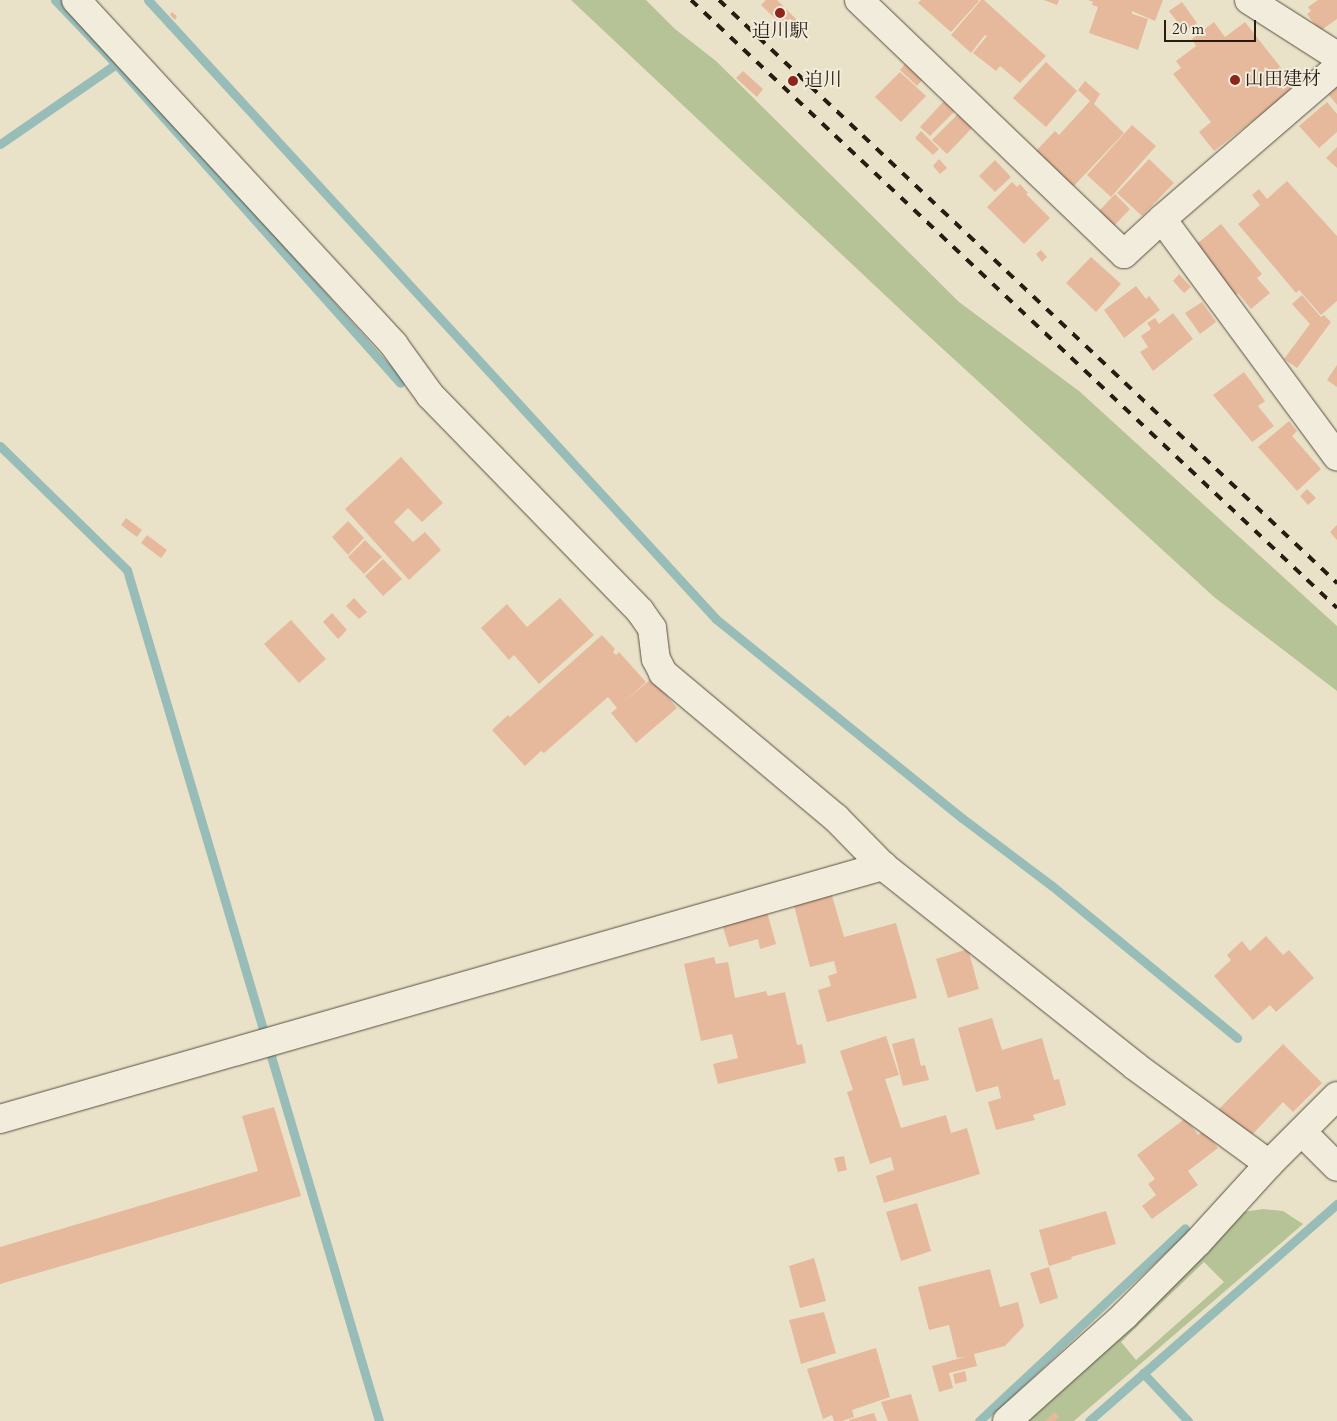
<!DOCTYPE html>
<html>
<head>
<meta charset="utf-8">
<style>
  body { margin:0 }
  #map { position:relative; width:1337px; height:1421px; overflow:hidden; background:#eae2c8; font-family:Cardo,"Noto Serif JP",serif }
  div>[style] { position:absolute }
  .green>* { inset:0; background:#b5c397 }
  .stream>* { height:9px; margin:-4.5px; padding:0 4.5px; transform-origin:4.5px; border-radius:4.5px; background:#98bdb8 }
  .building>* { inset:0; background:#e6b99c }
  .roads { filter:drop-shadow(0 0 1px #584e40) drop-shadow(0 0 1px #584e40) }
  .minor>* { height:28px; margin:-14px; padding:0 14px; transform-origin:14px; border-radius:14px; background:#f1ecdb }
  .rail>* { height:4px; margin-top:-2px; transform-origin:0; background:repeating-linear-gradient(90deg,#271c12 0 9px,transparent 0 18px) }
  .dots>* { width:14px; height:14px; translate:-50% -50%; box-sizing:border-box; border:2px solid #f1ecdb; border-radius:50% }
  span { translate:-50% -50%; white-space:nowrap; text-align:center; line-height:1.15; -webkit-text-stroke:4px #f1ecdb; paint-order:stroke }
  .poi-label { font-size:19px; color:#271c12 }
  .left { translate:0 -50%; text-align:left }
  .scale { position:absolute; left:1164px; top:20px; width:92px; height:22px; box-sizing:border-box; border:2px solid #271c12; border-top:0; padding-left:6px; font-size:15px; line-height:18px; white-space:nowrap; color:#271c12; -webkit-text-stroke:4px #f1ecdb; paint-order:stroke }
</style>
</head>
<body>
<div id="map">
  <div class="green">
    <i style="clip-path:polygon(571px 0,646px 0,675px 29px,716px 61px,959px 302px,1079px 391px,1337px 626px,1337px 691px,1214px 597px,921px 329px)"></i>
    <i style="clip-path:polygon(evenodd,1263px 1209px,1283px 1211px,1303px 1224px,1074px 1421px,1027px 1421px,1243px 1212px,1263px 1209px,1204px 1262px,1224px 1282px,1136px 1360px,1121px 1342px,1204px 1262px)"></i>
  </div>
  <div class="stream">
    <i style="left:55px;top:0;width:88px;rotate:46.4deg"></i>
    <i style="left:116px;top:64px;width:427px;rotate:48.3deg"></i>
    <i style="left:148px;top:0;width:840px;rotate:47.46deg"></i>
    <i style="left:716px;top:619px;width:316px;rotate:39deg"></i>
    <i style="left:962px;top:818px;width:111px;rotate:37deg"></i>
    <i style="left:1051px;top:885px;width:241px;rotate:39.4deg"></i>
    <i style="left:0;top:144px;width:141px;rotate:-34.6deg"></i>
    <i style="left:0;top:446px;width:177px;rotate:44.3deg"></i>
    <i style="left:127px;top:570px;width:888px;rotate:73.5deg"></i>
    <i style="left:1143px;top:1373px;width:66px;rotate:46.8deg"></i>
    <i style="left:979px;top:1421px;width:282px;rotate:-43.1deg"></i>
    <i style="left:1089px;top:1421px;width:330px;rotate:-41.2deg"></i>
  </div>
  <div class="building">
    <i style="clip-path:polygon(766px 0,777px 0,799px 22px,789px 32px,761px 5px)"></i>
    <i style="clip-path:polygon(921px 0,978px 0,979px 1px,951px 32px,918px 3px)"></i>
    <i style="clip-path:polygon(981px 0,984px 0,1046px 56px,1020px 83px,1000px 66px,996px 71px,973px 53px,987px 36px,985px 35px,971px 53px,951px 35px)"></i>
    <i style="clip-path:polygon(1044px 0,1059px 0,1057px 5px)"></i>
    <i style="clip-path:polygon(1088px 0,1163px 0,1155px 21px,1132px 11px,1132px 14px,1148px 19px,1138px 50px,1089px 33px,1098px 7px,1092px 5px,1093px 2px)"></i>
    <i style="clip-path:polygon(1318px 0,1337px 0,1337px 19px,1320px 31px,1307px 14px,1311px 11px,1308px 7px)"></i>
    <i style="clip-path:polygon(1182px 2px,1197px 23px,1185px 32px,1169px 11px)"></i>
    <i style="clip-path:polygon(172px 12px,177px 16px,175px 20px,170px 15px)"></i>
    <i style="clip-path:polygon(1214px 22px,1225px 37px,1245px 22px,1296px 87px,1214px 151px,1199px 132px,1211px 122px,1173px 74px,1181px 68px,1176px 61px,1196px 46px,1192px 39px)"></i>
    <i style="clip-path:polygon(1046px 62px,1077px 91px,1046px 127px,1013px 98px)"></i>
    <i style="clip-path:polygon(905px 64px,922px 80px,917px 86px,900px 70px)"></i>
    <i style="clip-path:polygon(743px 71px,763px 89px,757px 97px,736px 78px)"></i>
    <i style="clip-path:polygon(900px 72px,926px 96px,901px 122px,875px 97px)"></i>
    <i style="clip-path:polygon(1085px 81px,1100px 94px,1094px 104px,1124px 133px,1072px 188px,1035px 152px,1055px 131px,1059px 135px,1090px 101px,1078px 90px)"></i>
    <i style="clip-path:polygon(1337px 85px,1337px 105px,1328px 94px)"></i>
    <i style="clip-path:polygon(944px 101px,955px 111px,930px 136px,920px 127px)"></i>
    <i style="clip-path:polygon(1327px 102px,1337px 114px,1337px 132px,1319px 148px,1299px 126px)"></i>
    <i style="clip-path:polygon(958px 114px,972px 128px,947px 154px,932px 140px)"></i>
    <i style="clip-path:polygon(1132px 125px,1156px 146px,1111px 197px,1087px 175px)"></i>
    <i style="clip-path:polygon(921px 131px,939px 149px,933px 155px,915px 138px)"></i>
    <i style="clip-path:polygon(1337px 147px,1337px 168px,1326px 158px)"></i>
    <i style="clip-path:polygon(939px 159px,947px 168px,940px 174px,933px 166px)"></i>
    <i style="clip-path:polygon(1149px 159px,1174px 183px,1142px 216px,1117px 193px)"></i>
    <i style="clip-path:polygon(995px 160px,1011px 177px,995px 192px,979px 176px)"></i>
    <i style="clip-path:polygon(1287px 181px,1337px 236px,1337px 301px,1321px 315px,1299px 290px,1296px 293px,1238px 224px,1260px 205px,1252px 195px,1259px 189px,1267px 199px)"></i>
    <i style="clip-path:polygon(1012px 182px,1017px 187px,1020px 184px,1028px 193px,1026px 194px,1050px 218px,1024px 244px,987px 207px)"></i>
    <i style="clip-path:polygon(1115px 194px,1130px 209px,1113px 227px,1098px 212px)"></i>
    <i style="clip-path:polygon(1221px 224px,1262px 274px,1257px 278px,1270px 293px,1251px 309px,1238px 293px,1234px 297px,1193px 247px)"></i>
    <i style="clip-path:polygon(1041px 250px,1047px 257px,1042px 262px,1036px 254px)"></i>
    <i style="clip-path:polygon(1091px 257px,1121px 284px,1096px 312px,1066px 283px)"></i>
    <i style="clip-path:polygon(1179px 274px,1191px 287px,1184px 293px,1173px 281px)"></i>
    <i style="clip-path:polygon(1136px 286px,1146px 299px,1149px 296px,1160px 310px,1124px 338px,1104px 310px)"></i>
    <i style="clip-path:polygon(1302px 295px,1321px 317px,1324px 315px,1331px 322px,1297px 368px,1284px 359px,1310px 324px,1292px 304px)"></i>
    <i style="clip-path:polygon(1202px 302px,1216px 322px,1200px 334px,1185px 313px)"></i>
    <i style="clip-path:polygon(1173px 313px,1193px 339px,1153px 371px,1140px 352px,1148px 347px,1141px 336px,1151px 329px,1147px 323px,1155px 318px,1159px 324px)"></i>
    <i style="clip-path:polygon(1337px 365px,1337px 387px,1327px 380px)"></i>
    <i style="clip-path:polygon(1244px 372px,1265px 401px,1258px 406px,1274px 426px,1252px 442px,1213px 395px)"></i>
    <i style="clip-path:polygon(1289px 421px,1297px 431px,1292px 436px,1321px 469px,1297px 491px,1258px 447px)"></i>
    <i style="clip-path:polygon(401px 457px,443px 503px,422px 522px,408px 508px,394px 522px,413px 542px,425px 532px,441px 550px,409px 580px,345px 509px)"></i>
    <i style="clip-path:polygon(1307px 489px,1316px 498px,1308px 505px,1300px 496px)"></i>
    <i style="clip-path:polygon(126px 518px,142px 530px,137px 537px,121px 525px)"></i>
    <i style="clip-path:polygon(348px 521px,364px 538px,348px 555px,332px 537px)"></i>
    <i style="clip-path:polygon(1337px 525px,1337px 540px,1330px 532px)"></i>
    <i style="clip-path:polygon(147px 535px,167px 550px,161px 558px,141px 543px)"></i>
    <i style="clip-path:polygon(365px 540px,382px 557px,364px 574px,348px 557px)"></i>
    <i style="clip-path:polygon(383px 559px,402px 579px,383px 596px,365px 576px)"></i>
    <i style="clip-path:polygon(354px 598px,367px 612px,359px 619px,346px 606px)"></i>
    <i style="clip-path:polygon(560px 598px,594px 635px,539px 684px,514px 655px,509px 660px,481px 628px,507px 604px,527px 627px)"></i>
    <i style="clip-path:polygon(332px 613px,347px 630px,338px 639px,323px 622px)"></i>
    <i style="clip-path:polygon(291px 620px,326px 659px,299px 683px,264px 644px)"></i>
    <i style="clip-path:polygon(602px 635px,615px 649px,613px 652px,616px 655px,619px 652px,646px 682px,624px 702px,652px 678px,677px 708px,636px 743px,611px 713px,617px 708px,608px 697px,544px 753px,541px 751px,525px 766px,492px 730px,508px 715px,510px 717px)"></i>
    <i style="clip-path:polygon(831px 892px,844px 937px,896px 923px,917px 998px,827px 1022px,818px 990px,831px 986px,828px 976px,837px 973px,834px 961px,810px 967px,793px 902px)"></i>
    <i style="clip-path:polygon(767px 912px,776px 944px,760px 949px,758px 939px,729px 947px,722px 924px)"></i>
    <i style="clip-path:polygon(1266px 936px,1283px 955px,1289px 950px,1314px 978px,1276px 1012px,1270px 1005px,1253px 1020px,1214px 976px,1231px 960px,1227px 955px,1242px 941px,1250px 951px)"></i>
    <i style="clip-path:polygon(968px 949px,979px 989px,948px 998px,936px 959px)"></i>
    <i style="clip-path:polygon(714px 957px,716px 964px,728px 962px,735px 998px,766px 991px,768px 996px,785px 992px,797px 1045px,802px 1044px,806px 1063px,718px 1084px,713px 1064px,738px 1058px,732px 1034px,701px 1041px,684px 964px)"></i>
    <i style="clip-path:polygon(992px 1018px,1002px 1050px,1042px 1038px,1054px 1080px,1059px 1079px,1066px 1105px,1033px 1115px,1035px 1120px,996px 1130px,988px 1102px,1001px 1098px,998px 1086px,976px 1092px,958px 1028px)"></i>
    <i style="clip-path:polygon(886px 1036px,899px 1075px,885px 1079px,901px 1128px,946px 1115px,951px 1133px,967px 1128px,980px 1174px,884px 1203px,876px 1176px,894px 1170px,891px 1157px,870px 1164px,847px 1092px,853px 1090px,840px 1051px)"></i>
    <i style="clip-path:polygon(914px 1038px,921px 1066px,925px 1065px,929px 1080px,903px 1086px,892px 1044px)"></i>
    <i style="clip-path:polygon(1283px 1044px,1322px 1083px,1293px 1112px,1283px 1102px,1248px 1139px,1218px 1110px)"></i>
    <i style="clip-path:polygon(274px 1107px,301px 1196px,0 1284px,0 1247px,258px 1171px,242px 1116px)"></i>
    <i style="clip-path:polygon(1186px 1118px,1198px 1135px,1204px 1130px,1218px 1148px,1188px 1171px,1198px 1185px,1152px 1219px,1142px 1206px,1156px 1195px,1148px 1184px,1155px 1179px,1137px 1155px)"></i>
    <i style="clip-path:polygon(844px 1156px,847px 1170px,838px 1172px,834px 1158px)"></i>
    <i style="clip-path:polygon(917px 1203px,931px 1251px,901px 1261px,886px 1212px)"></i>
    <i style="clip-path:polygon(1106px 1211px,1116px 1244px,1071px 1257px,1072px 1259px,1049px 1266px,1039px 1230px)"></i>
    <i style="clip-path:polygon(814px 1258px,826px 1301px,800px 1308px,789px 1266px)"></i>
    <i style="clip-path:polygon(1049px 1267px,1058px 1298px,1040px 1304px,1030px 1273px)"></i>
    <i style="clip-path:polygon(990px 1269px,1000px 1307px,1018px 1302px,1024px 1326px,1005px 1346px,974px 1354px,977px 1366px,949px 1373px,953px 1388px,939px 1392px,932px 1366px,968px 1356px,957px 1358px,949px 1325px,929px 1330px,918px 1287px)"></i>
    <i style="clip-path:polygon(824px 1312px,836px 1353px,801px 1364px,789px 1320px)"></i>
    <i style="clip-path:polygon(876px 1348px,890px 1397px,852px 1410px,854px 1417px,842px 1421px,834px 1421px,832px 1415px,823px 1419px,807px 1369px)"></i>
    <i style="clip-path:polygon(965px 1371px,967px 1381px,955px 1384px,953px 1374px)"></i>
    <i style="clip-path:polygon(911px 1394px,919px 1421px,888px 1421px,881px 1402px)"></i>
    <i style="clip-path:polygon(1055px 1412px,1059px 1417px,1055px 1421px,1045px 1421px)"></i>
    <i style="clip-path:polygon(874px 1413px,877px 1421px,849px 1421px,849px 1420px)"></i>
  </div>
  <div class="roads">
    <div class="minor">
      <i style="left:76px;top:0;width:469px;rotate:47.3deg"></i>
      <i style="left:394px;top:345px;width:62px;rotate:54.2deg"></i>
      <i style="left:430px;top:395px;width:301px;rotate:45.8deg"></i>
      <i style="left:640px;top:611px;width:21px;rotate:55deg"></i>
      <i style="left:652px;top:628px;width:31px;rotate:83deg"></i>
      <i style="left:656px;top:659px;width:16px;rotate:63deg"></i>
      <i style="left:663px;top:673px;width:226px;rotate:40deg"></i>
      <i style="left:836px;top:818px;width:67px;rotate:45.6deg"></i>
      <i style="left:883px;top:866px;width:322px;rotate:38.4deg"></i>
      <i style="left:1135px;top:1066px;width:166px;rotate:36.2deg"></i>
      <i style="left:859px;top:0;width:367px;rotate:43.8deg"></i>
      <i style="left:1124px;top:254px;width:52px;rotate:-42.6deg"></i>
      <i style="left:1249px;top:0;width:104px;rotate:32.5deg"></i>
      <i style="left:1337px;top:68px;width:231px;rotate:139.2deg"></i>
      <i style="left:1162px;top:219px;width:295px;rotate:53.6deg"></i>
      <i style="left:0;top:1119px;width:919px;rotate:-15.99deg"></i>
      <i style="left:1302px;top:1132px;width:49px;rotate:45deg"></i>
      <i style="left:1007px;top:1421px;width:157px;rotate:-41.9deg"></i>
      <i style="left:1124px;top:1316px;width:105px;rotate:-45deg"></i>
      <i style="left:1198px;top:1242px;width:105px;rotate:-47.7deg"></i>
      <i style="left:1269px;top:1164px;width:96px;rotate:-45deg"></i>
    </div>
  </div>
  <div class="rail">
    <i style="left:691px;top:0;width:887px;rotate:43.26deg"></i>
    <i style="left:719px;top:0;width:850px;rotate:43.33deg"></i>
  </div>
  <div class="dots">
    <i style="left:780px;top:13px;background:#8f2418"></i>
    <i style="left:1235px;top:80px;background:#8f2418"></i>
    <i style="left:793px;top:81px;background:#8f2418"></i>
  </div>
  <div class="poi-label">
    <span style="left:780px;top:32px">迫川駅</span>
    <span class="left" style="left:1245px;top:80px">山田建材</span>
    <span class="left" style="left:804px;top:81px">迫川</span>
  </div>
  <div class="scale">20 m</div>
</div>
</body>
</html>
